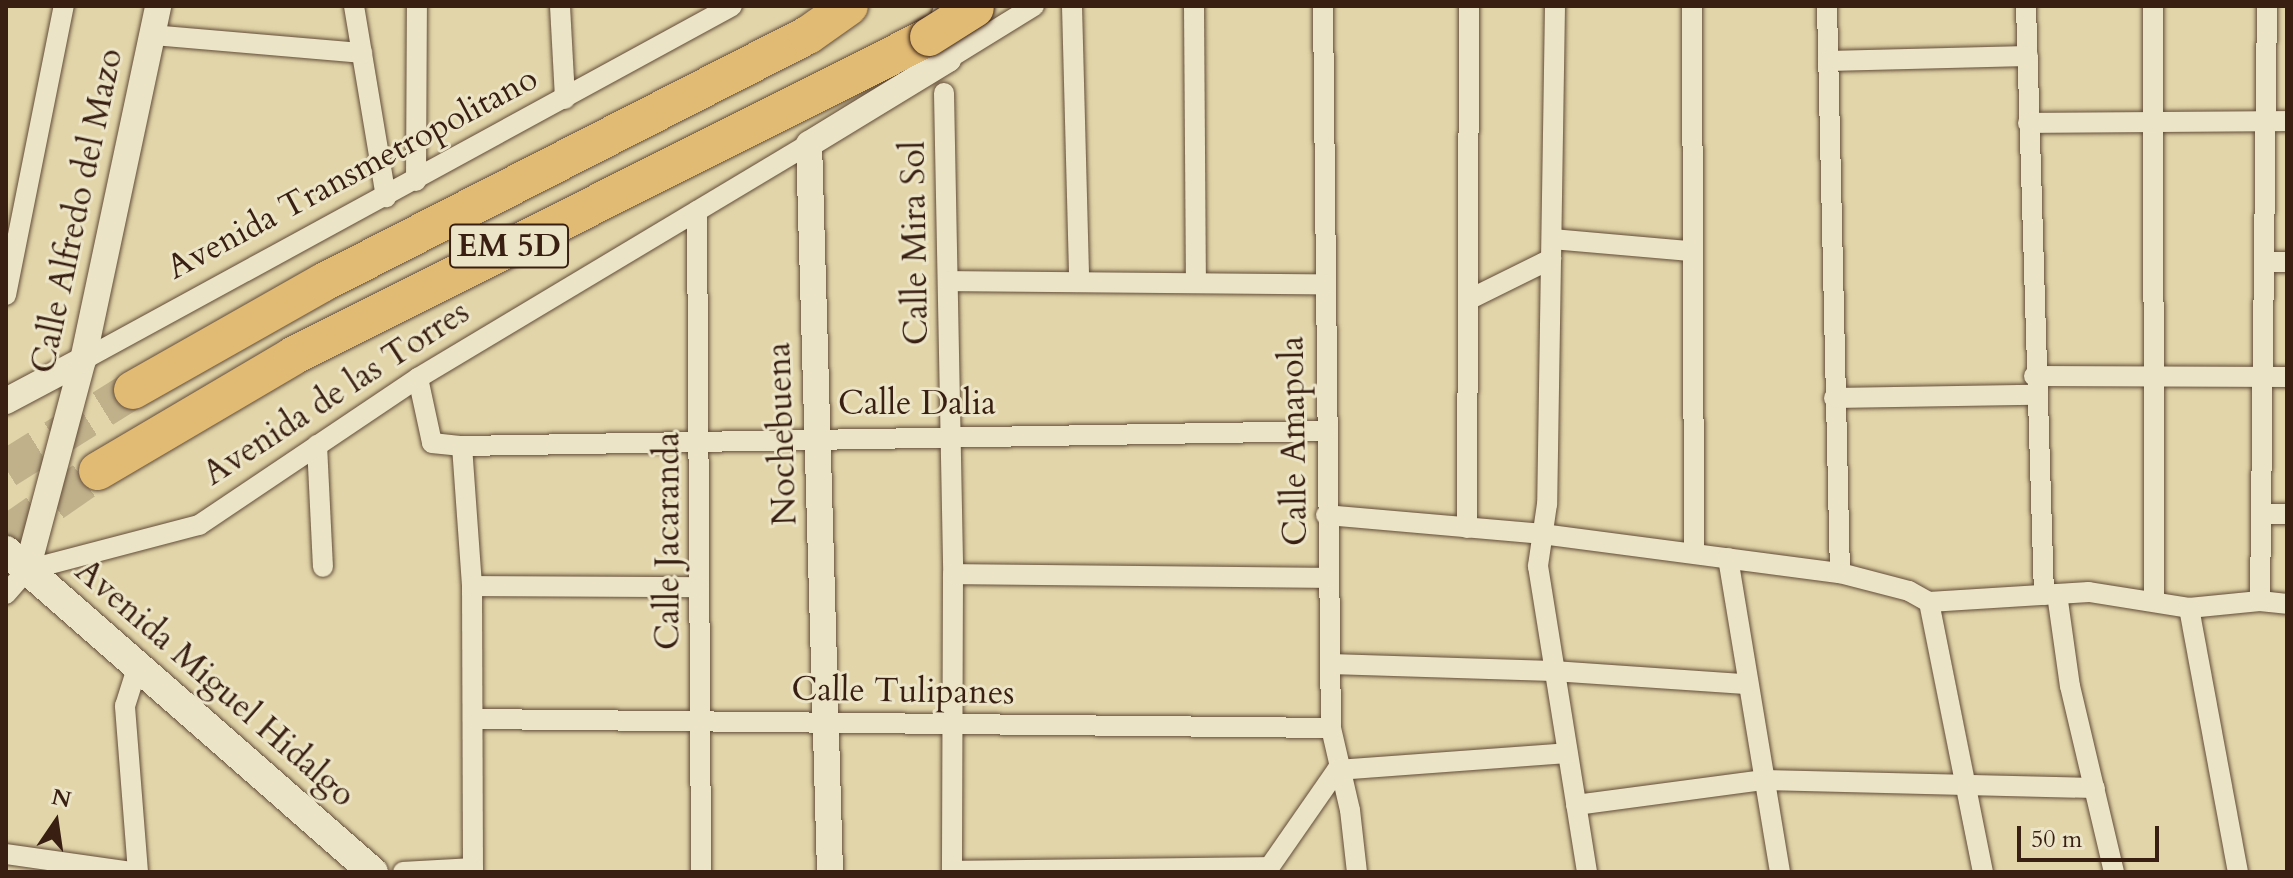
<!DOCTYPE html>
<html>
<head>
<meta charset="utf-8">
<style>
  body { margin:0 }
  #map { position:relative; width:2293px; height:878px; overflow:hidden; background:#e2d5a9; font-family:Cardo,serif }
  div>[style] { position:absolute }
  .motorway-tunnel>* { height:38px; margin-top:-19px; transform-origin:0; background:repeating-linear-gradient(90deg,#c0b18b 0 38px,transparent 0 57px) }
  .roads { filter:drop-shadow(0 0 2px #624c38) drop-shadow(0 0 2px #624c38) }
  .minor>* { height:20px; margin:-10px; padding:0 10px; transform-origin:10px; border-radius:10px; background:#ece4c7 }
  .tertiary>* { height:26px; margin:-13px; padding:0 13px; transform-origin:13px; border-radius:13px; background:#ece4c7 }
  .secondary>* { height:30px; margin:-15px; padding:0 15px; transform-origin:15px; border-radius:15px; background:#ece4c7 }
  .motorway>* { height:38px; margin:-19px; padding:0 19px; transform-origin:19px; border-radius:19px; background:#e1ba74 }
  .bridges { filter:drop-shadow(0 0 2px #381f12) drop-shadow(0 0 2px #381f12) }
  .motorway-bridge>* { height:38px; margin:-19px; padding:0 19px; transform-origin:19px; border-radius:19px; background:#e1ba74 }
  span { translate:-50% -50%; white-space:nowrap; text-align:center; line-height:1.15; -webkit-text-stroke:6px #ece4c7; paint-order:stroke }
  .shield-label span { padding:2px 6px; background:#ece4c7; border:2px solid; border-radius:6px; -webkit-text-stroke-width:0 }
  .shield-label { font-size:32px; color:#381f12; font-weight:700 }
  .street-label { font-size:34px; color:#381f12 }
  .frame { position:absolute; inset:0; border:8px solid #381f12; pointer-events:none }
  .north { position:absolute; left:16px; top:782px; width:80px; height:80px; -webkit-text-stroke:6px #ece4c7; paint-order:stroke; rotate:13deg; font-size:22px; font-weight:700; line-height:32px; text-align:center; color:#381f12 }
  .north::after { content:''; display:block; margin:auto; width:28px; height:36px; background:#381f12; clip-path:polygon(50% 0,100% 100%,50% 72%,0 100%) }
  .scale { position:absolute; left:2017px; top:826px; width:142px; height:36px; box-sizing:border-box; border:4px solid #381f12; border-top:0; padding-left:10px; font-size:24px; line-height:28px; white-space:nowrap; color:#381f12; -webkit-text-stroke:6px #ece4c7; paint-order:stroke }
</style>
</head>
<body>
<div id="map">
  <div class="motorway-tunnel">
    <i style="left:6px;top:469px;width:150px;rotate:-31.9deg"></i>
    <i style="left:6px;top:535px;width:112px;rotate:-34.8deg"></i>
  </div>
  <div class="roads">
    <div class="minor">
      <i style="left:354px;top:6px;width:194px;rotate:80.5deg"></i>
      <i style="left:560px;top:6px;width:93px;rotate:86.9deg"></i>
      <i style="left:1072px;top:6px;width:276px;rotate:88.5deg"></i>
      <i style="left:1194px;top:6px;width:277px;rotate:89.6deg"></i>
      <i style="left:1323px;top:6px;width:722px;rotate:89.37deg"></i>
      <i style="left:1331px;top:728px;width:84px;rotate:77deg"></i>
      <i style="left:1350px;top:810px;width:62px;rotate:83.6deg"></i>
      <i style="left:1555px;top:6px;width:498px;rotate:90.9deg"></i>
      <i style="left:1547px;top:504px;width:63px;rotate:98.3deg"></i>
      <i style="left:1538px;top:566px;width:310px;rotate:80.9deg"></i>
      <i style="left:1692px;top:6px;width:547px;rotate:89.79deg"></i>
      <i style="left:1827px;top:6px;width:567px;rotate:88.69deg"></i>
      <i style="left:2026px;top:6px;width:589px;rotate:88.25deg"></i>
      <i style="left:2153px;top:6px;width:594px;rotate:89.9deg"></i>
      <i style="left:152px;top:35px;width:211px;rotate:4.9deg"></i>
      <i style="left:948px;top:59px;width:101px;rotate:-31.6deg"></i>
      <i style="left:1828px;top:61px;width:200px;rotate:-1.4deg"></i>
      <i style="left:944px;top:93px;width:481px;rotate:88.9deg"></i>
      <i style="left:953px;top:574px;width:298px;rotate:90.2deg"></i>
      <i style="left:2028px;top:123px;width:259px;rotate:-0.4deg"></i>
      <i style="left:416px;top:181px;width:175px;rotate:-89.7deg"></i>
      <i style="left:697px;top:211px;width:661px;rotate:89.65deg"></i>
      <i style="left:1552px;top:239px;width:139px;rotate:5deg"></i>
      <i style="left:2264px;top:262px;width:23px"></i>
      <i style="left:948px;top:281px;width:377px;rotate:0.5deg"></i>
      <i style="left:6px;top:295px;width:295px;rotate:-78.7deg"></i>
      <i style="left:1468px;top:300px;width:93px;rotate:-26.3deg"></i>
      <i style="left:83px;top:360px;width:739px;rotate:-28.61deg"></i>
      <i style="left:2034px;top:376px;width:253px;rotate:0.2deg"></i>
      <i style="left:418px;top:378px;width:66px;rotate:77.8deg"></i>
      <i style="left:432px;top:443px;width:30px;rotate:6deg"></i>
      <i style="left:462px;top:446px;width:140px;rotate:85.9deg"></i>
      <i style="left:472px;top:586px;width:286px;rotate:89.8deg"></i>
      <i style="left:1834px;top:398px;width:200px;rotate:-0.9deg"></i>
      <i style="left:317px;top:445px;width:122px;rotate:87.2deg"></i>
      <i style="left:462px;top:446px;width:864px;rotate:-0.99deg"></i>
      <i style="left:2261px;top:514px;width:26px"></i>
      <i style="left:1326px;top:515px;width:217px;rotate:5deg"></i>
      <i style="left:1542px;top:534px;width:301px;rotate:7.5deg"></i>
      <i style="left:1840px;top:573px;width:71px;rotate:14.6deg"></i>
      <i style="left:1909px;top:591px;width:23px;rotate:29deg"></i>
      <i style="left:1929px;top:602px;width:275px;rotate:78.7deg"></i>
      <i style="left:1467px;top:528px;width:522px;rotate:-89.78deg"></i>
      <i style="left:1728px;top:558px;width:318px;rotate:80.6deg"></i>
      <i style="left:953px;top:574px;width:374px;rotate:0.6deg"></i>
      <i style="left:472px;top:586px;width:227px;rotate:0.3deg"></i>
      <i style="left:6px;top:594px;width:32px;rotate:-49deg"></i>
      <i style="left:27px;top:570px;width:178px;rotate:-14.7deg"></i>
      <i style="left:199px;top:525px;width:264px;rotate:-33.9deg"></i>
      <i style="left:418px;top:378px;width:456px;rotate:-30.9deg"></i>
      <i style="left:2057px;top:594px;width:93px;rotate:82deg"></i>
      <i style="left:2070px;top:686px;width:191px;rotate:76.7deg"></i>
      <i style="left:2260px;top:601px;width:27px;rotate:6deg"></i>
      <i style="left:1929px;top:602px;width:160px;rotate:-3.6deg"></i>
      <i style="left:2089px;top:592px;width:101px;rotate:9.1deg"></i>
      <i style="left:2189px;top:608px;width:71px;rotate:-5.6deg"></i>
      <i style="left:2260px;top:601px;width:595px;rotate:-89.33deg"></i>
      <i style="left:2189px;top:608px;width:269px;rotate:79.5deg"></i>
      <i style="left:1330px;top:664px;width:223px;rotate:1.8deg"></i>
      <i style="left:1553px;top:671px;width:193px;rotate:3.9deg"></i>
      <i style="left:474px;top:719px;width:857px;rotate:0.6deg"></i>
      <i style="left:1576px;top:805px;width:190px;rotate:-7.6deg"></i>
      <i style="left:1764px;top:780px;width:331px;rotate:1.4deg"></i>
      <i style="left:6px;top:854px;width:127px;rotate:8.1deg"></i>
      <i style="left:952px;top:871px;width:316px;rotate:-0.7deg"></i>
      <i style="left:138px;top:872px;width:167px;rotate:-94.5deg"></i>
      <i style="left:125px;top:706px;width:43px;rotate:-72.4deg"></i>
      <i style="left:403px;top:872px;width:70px;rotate:-3.3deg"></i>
      <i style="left:1266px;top:872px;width:124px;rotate:-55.2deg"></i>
      <i style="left:1337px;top:770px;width:231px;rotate:-4.2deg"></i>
    </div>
    <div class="tertiary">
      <i style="left:6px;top:401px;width:87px;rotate:-28deg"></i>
      <i style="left:27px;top:570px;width:217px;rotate:-75.1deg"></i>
      <i style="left:83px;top:360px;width:362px;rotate:-78deg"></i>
      <i style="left:830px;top:872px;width:728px;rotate:-91.65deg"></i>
      <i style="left:809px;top:144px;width:163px;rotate:-31.4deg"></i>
      <i style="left:948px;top:59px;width:45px;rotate:-93.8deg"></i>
    </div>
    <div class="secondary">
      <i style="left:6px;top:551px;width:488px;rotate:41.2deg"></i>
    </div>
    <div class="motorway">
      <i style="left:133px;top:390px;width:219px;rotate:-29.5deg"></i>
      <i style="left:324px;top:282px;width:543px;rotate:-27.04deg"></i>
      <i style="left:808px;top:35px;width:50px;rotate:-35.3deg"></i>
      <i style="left:98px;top:471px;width:226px;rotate:-30.5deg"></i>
      <i style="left:293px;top:356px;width:712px;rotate:-26.64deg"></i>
    </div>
  </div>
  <div class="bridges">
    <div class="motorway-bridge">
      <i style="left:929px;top:37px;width:54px;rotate:-32.2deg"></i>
    </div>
  </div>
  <div class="shield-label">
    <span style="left:509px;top:246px">EM 5D</span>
  </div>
  <div class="street-label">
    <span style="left:352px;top:173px;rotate:-28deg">Avenida Transmetropolitano</span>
    <span style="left:77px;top:211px;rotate:-78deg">Calle Alfredo del Mazo</span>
    <span style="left:915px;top:243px;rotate:-91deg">Calle Mira Sol</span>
    <span style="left:336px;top:393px;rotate:-33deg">Avenida de las Torres</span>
    <span style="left:917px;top:404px">Calle Dalia</span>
    <span style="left:782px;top:434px;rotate:-92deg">Nochebuena</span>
    <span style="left:1294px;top:441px;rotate:-91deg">Calle Amapola</span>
    <span style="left:668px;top:541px;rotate:-90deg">Calle Jacaranda</span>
    <span style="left:215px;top:683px;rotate:41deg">Avenida Miguel Hidalgo</span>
    <span style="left:903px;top:691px;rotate:1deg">Calle Tulipanes</span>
  </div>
  <div class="frame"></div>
  <div class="north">N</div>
  <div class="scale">50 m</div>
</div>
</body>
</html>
